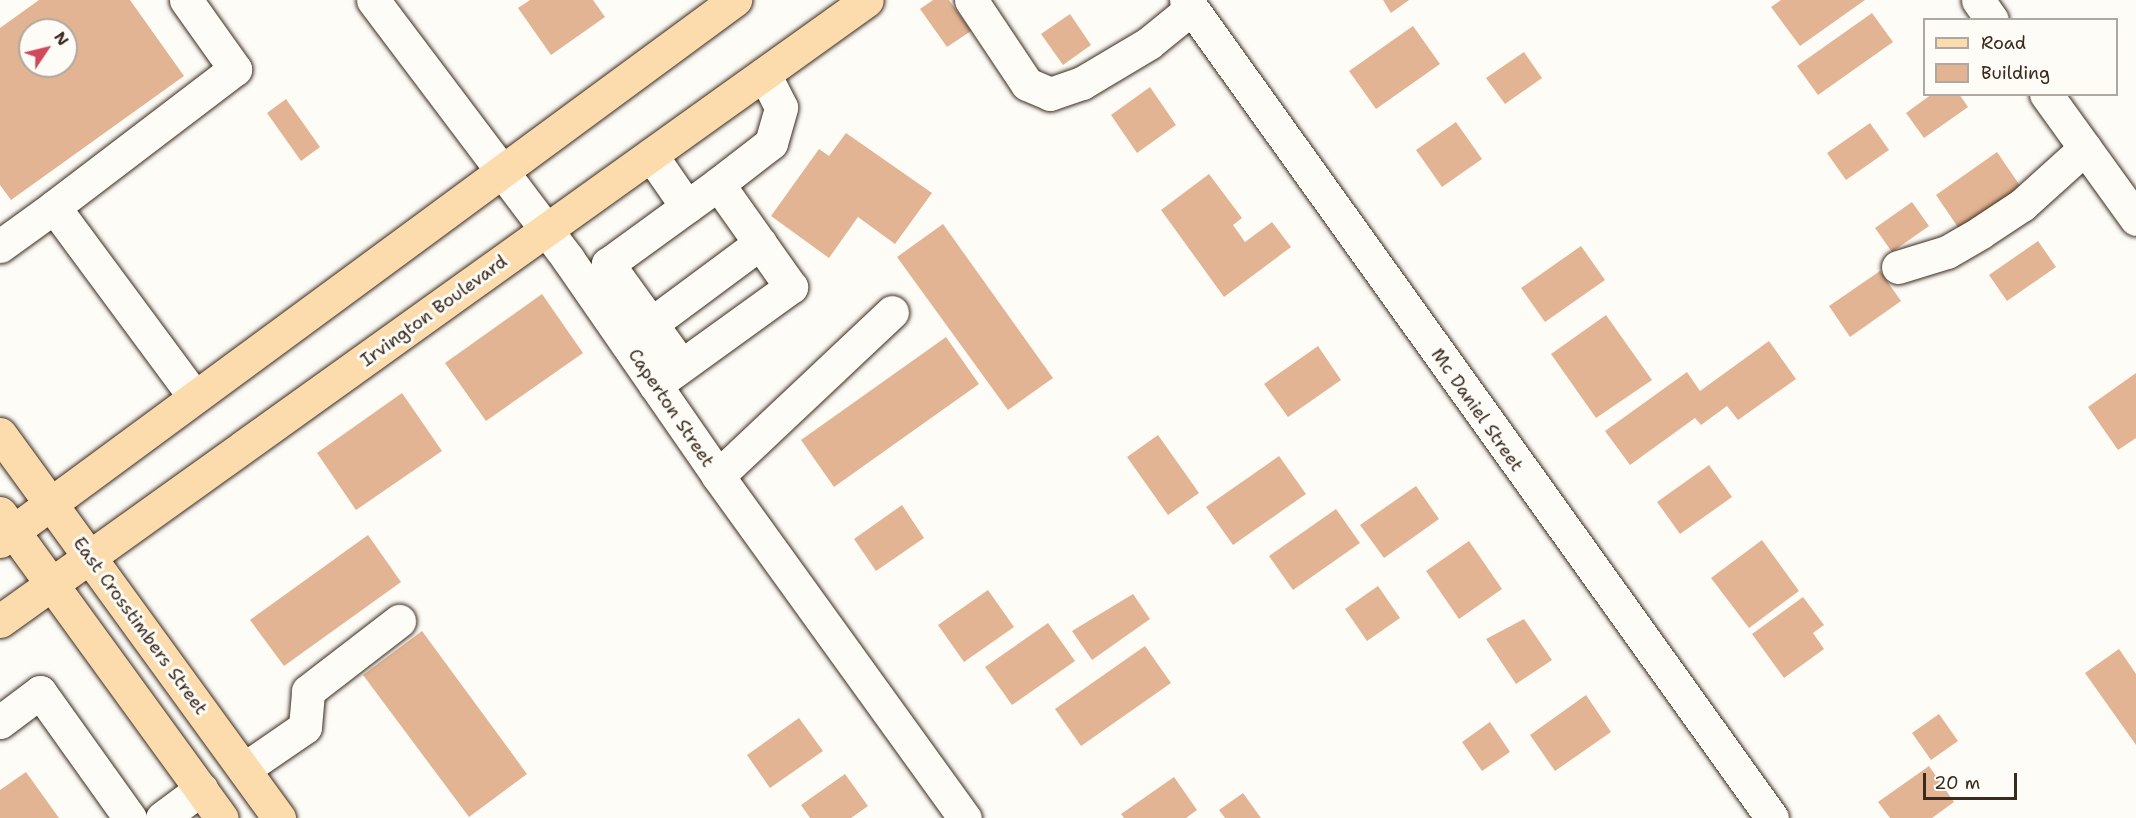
<!DOCTYPE html>
<html>
<head>
<meta charset="utf-8">
<style>
  body { margin:0 }
  #map { position:relative; width:2136px; height:818px; overflow:hidden; background:#fdfcf7; font-family:"Shantell Sans",sans-serif }
  div>[style] { position:absolute }
  .building>* { inset:0; background:#e2b493 }
  .roads { filter:drop-shadow(0 0 2px #3b2a1e) drop-shadow(0 0 2px #3b2a1e) }
  .minor>* { height:33px; margin:-16.5px; padding:0 16.5px; transform-origin:16.5px; border-radius:16.5px; background:#fdfcf7 }
  .major>* { height:33px; margin:-16.5px; padding:0 16.5px; transform-origin:16.5px; border-radius:16.5px; background:#fcdcac }
  span { translate:-50% -50%; white-space:nowrap; text-align:center; line-height:1.15; -webkit-text-stroke:6px #fdfcf7; paint-order:stroke }
  .street-label { font-size:18px; color:#3b2a1e }
  .legend { position:absolute; left:1923px; top:18px; width:195px; height:78px; box-sizing:border-box; background:#fdfcf7; border:2px solid #afa8a0; margin:0; padding:8px 10px; list-style:none; font-size:18px; color:#3b2a1e }
  .legend li { display:flex; align-items:center; gap:12px; height:30px }
  .legend b { width:30px; border:2px solid #afa8a0 }
  .north { position:absolute; left:18px; top:18px; width:60px; height:60px; box-sizing:border-box; background:#fdfcf7; border:2px solid #afa8a0; border-radius:50%; rotate:55deg; font-size:16px; font-weight:700; line-height:24px; text-align:center; color:#3b2a1e }
  .north::after { content:''; display:block; margin:auto; width:21px; height:27px; background:#d1495b; clip-path:polygon(50% 0,100% 100%,50% 72%,0 100%) }
  .scale { position:absolute; left:1923px; top:773px; width:94px; height:27px; box-sizing:border-box; border:3px solid #3b2a1e; border-top:0; padding-left:8px; font-size:18px; line-height:21px; white-space:nowrap; color:#3b2a1e; -webkit-text-stroke:4px #fdfcf7; paint-order:stroke }
</style>
</head>
<body>
<div id="map">
  <div class="building">
    <i style="clip-path:polygon(evenodd,39px 0,130px 0,184px 76px,11px 200px,0 185px,0 28px,39px 0,30px 30px,66px 30px,66px 66px,30px 66px,30px 30px)"></i>
    <i style="clip-path:polygon(530px 0,593px 0,605px 17px,551px 55px,518px 8px)"></i>
    <i style="clip-path:polygon(933px 0,949px 0,971px 31px,947px 47px,920px 9px)"></i>
    <i style="clip-path:polygon(1383px 0,1409px 0,1391px 13px)"></i>
    <i style="clip-path:polygon(1781px 0,1865px 0,1800px 46px,1771px 7px)"></i>
    <i style="clip-path:polygon(1872px 13px,1893px 42px,1818px 95px,1797px 66px)"></i>
    <i style="clip-path:polygon(1070px 14px,1091px 45px,1063px 65px,1041px 34px)"></i>
    <i style="clip-path:polygon(1413px 26px,1440px 64px,1376px 109px,1349px 71px)"></i>
    <i style="clip-path:polygon(1524px 52px,1542px 78px,1505px 104px,1486px 78px)"></i>
    <i style="clip-path:polygon(1150px 87px,1176px 125px,1137px 153px,1111px 115px)"></i>
    <i style="clip-path:polygon(1932px 94px,1959px 94px,1968px 107px,1924px 138px,1906px 113px)"></i>
    <i style="clip-path:polygon(286px 99px,320px 147px,301px 161px,267px 113px)"></i>
    <i style="clip-path:polygon(1456px 122px,1482px 159px,1442px 187px,1416px 150px)"></i>
    <i style="clip-path:polygon(1870px 123px,1889px 150px,1846px 180px,1827px 153px)"></i>
    <i style="clip-path:polygon(846px 133px,932px 193px,895px 244px,858px 217px,829px 258px,771px 216px,819px 149px,829px 156px)"></i>
    <i style="clip-path:polygon(1997px 152px,2027px 196px,1966px 239px,1936px 195px)"></i>
    <i style="clip-path:polygon(1209px 174px,1242px 218px,1233px 225px,1245px 242px,1272px 222px,1291px 247px,1224px 297px,1161px 210px)"></i>
    <i style="clip-path:polygon(1912px 202px,1929px 226px,1892px 252px,1875px 228px)"></i>
    <i style="clip-path:polygon(943px 224px,1053px 378px,1008px 410px,897px 257px)"></i>
    <i style="clip-path:polygon(2038px 241px,2056px 267px,2007px 301px,1989px 275px)"></i>
    <i style="clip-path:polygon(1581px 246px,1605px 280px,1545px 322px,1521px 288px)"></i>
    <i style="clip-path:polygon(1880px 271px,1901px 301px,1850px 337px,1829px 306px)"></i>
    <i style="clip-path:polygon(542px 294px,583px 353px,486px 421px,445px 363px)"></i>
    <i style="clip-path:polygon(1606px 315px,1652px 380px,1596px 418px,1551px 354px)"></i>
    <i style="clip-path:polygon(946px 337px,979px 384px,834px 487px,801px 440px)"></i>
    <i style="clip-path:polygon(1769px 341px,1796px 379px,1738px 420px,1727px 406px,1701px 425px,1695px 418px,1630px 465px,1605px 431px,1687px 372px,1700px 391px)"></i>
    <i style="clip-path:polygon(1318px 346px,1341px 380px,1288px 417px,1264px 384px)"></i>
    <i style="clip-path:polygon(2136px 373px,2136px 438px,2118px 450px,2088px 407px)"></i>
    <i style="clip-path:polygon(402px 393px,442px 451px,356px 510px,317px 453px)"></i>
    <i style="clip-path:polygon(1158px 435px,1199px 493px,1168px 515px,1127px 457px)"></i>
    <i style="clip-path:polygon(1279px 456px,1306px 494px,1233px 545px,1206px 507px)"></i>
    <i style="clip-path:polygon(1709px 465px,1732px 497px,1680px 534px,1657px 502px)"></i>
    <i style="clip-path:polygon(1416px 486px,1439px 519px,1384px 558px,1360px 525px)"></i>
    <i style="clip-path:polygon(902px 505px,924px 538px,876px 571px,854px 539px)"></i>
    <i style="clip-path:polygon(1336px 509px,1360px 543px,1293px 590px,1269px 556px)"></i>
    <i style="clip-path:polygon(368px 535px,401px 582px,284px 666px,250px 620px)"></i>
    <i style="clip-path:polygon(1762px 540px,1799px 591px,1749px 628px,1711px 578px)"></i>
    <i style="clip-path:polygon(1469px 541px,1502px 589px,1459px 619px,1426px 571px)"></i>
    <i style="clip-path:polygon(1378px 586px,1400px 618px,1367px 641px,1345px 609px)"></i>
    <i style="clip-path:polygon(988px 590px,1014px 627px,964px 662px,938px 625px)"></i>
    <i style="clip-path:polygon(1133px 594px,1150px 619px,1092px 660px,1072px 631px)"></i>
    <i style="clip-path:polygon(1803px 597px,1824px 625px,1813px 633px,1824px 649px,1784px 678px,1752px 634px)"></i>
    <i style="clip-path:polygon(1524px 619px,1552px 660px,1516px 684px,1486px 639px)"></i>
    <i style="clip-path:polygon(1048px 623px,1075px 661px,1012px 705px,985px 667px)"></i>
    <i style="clip-path:polygon(422px 631px,527px 774px,469px 817px,363px 675px)"></i>
    <i style="clip-path:polygon(1145px 646px,1171px 683px,1081px 746px,1055px 709px)"></i>
    <i style="clip-path:polygon(2119px 649px,2136px 674px,2136px 745px,2085px 673px)"></i>
    <i style="clip-path:polygon(1586px 695px,1611px 732px,1555px 771px,1530px 735px)"></i>
    <i style="clip-path:polygon(1939px 714px,1958px 741px,1931px 760px,1912px 733px)"></i>
    <i style="clip-path:polygon(799px 718px,823px 751px,770px 788px,747px 755px)"></i>
    <i style="clip-path:polygon(1490px 722px,1510px 752px,1482px 771px,1462px 742px)"></i>
    <i style="clip-path:polygon(1929px 766px,1954px 802px,1932px 818px,1890px 818px,1878px 802px)"></i>
    <i style="clip-path:polygon(26px 772px,59px 818px,0 818px,0 790px)"></i>
    <i style="clip-path:polygon(845px 774px,868px 806px,851px 818px,810px 818px,801px 805px)"></i>
    <i style="clip-path:polygon(1174px 777px,1197px 810px,1186px 818px,1124px 818px,1121px 814px)"></i>
    <i style="clip-path:polygon(1243px 793px,1261px 818px,1225px 818px,1219px 810px)"></i>
  </div>
  <div class="roads">
    <div class="minor">
      <i style="left:186px;top:0;width:85px;rotate:54.6deg"></i>
      <i style="left:235px;top:69px;width:228px;rotate:142.7deg"></i>
      <i style="left:54px;top:207px;width:234px;rotate:53.5deg"></i>
      <i style="left:373px;top:0;width:324px;rotate:53deg"></i>
      <i style="left:568px;top:259px;width:264px;rotate:55.3deg"></i>
      <i style="left:718px;top:476px;width:422px;rotate:54.2deg"></i>
      <i style="left:971px;top:0;width:101px;rotate:56.3deg"></i>
      <i style="left:1027px;top:84px;width:25px;rotate:23deg"></i>
      <i style="left:1050px;top:94px;width:34px;rotate:-19deg"></i>
      <i style="left:1082px;top:83px;width:78px;rotate:-30.8deg"></i>
      <i style="left:1149px;top:43px;width:55px;rotate:-39.1deg"></i>
      <i style="left:1186px;top:0;width:1006px;rotate:54.38deg"></i>
      <i style="left:1978px;top:0;width:24px;rotate:55deg"></i>
      <i style="left:2046px;top:94px;width:154px;rotate:54.2deg"></i>
      <i style="left:651px;top:155px;width:63px;rotate:55.3deg"></i>
      <i style="left:0;top:246px;width:67px;rotate:-35.8deg"></i>
      <i style="left:1898px;top:267px;width:51px;rotate:-17deg"></i>
      <i style="left:1947px;top:252px;width:39px;rotate:-30deg"></i>
      <i style="left:1981px;top:232px;width:49px;rotate:-33.4deg"></i>
      <i style="left:2022px;top:205px;width:85px;rotate:-42.1deg"></i>
      <i style="left:651px;top:324px;width:136px;rotate:-36.6deg"></i>
      <i style="left:681px;top:365px;width:125px;rotate:-125.9deg"></i>
      <i style="left:608px;top:264px;width:136px;rotate:-36deg"></i>
      <i style="left:655px;top:385px;width:168px;rotate:-35.8deg"></i>
      <i style="left:791px;top:287px;width:126px;rotate:-125.3deg"></i>
      <i style="left:718px;top:184px;width:67px;rotate:-37.7deg"></i>
      <i style="left:771px;top:143px;width:37px;rotate:-74deg"></i>
      <i style="left:781px;top:107px;width:37px;rotate:-117deg"></i>
      <i style="left:718px;top:476px;width:239px;rotate:-43.3deg"></i>
      <i style="left:0;top:722px;width:50px;rotate:-36.9deg"></i>
      <i style="left:40px;top:692px;width:155px;rotate:54.5deg"></i>
      <i style="left:244px;top:769px;width:74px;rotate:-34.5deg"></i>
      <i style="left:305px;top:727px;width:36px;rotate:-85deg"></i>
      <i style="left:308px;top:691px;width:115px;rotate:-37.6deg"></i>
      <i style="left:162px;top:818px;width:49px;rotate:-36.6deg"></i>
    </div>
    <div class="major">
      <i style="left:0;top:434px;width:475px;rotate:54deg"></i>
      <i style="left:0;top:513px;width:377px;rotate:54deg"></i>
      <i style="left:0;top:541px;width:913px;rotate:-36.36deg"></i>
      <i style="left:0;top:621px;width:1066px;rotate:-35.61deg"></i>
    </div>
  </div>
  <div class="street-label">
    <span style="left:434px;top:311px;rotate:-36deg">Irvington Boulevard</span>
    <span style="left:671px;top:408px;rotate:56deg">Caperton Street</span>
    <span style="left:1477px;top:410px;rotate:55deg">Mc Daniel Street</span>
    <span style="left:140px;top:626px;rotate:54deg">East Crosstimbers Street</span>
  </div>
  <ul class="legend">
  <li><b style="height:8px;background:#fcdcac"></b>Road</li>
  <li><b style="height:16px;background:#e2b493"></b>Building</li>
  </ul>
  <div class="north">N</div>
  <div class="scale">20 m</div>
</div>
</body>
</html>
